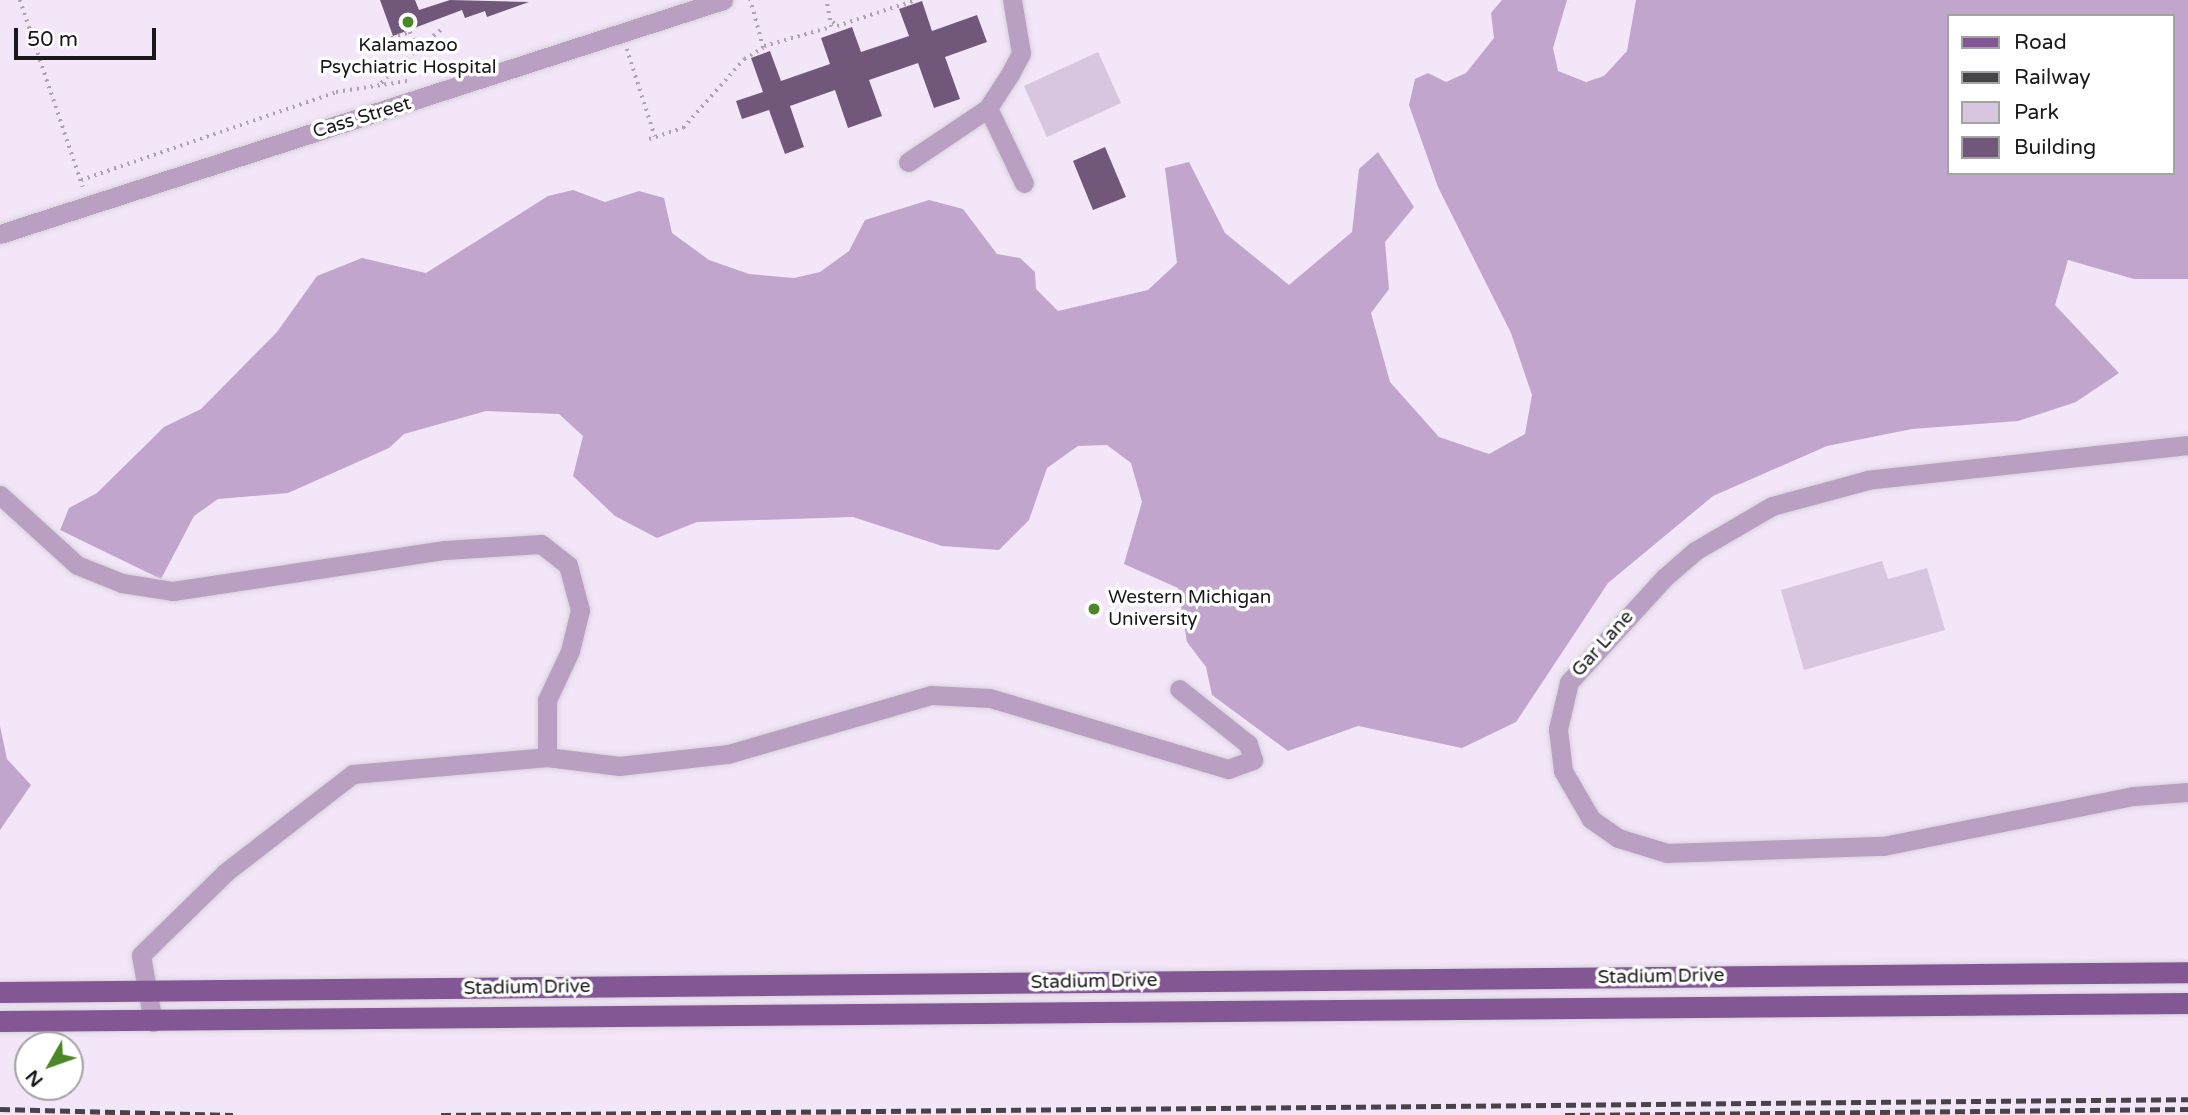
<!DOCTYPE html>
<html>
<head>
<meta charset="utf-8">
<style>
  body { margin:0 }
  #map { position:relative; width:2188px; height:1115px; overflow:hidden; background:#fcf4ff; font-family:"Varela Round",sans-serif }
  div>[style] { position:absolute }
  .built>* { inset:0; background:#f2e6f8 }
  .green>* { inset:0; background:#d8c5df }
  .forest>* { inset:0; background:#c1a5cc }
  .building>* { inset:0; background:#71587b }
  .path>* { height:3.5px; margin-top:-1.75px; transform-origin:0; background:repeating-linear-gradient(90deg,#aaa4ac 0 2px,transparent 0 7px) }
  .roads { filter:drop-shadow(0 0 2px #d8d1db) drop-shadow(0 0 2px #d8d1db) }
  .minor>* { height:19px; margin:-9.5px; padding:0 9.5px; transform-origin:9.5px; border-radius:9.5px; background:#b9a0c2 }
  .major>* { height:21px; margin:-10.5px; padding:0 10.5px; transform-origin:10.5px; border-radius:10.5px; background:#835794 }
  .rail>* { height:5px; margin-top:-2.5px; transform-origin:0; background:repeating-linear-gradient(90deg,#474449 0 10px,transparent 0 15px) }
  .dots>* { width:19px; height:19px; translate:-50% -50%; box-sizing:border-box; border:4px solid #fff; border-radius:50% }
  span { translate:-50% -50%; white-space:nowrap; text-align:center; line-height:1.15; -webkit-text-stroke:7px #fff; paint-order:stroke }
  .poi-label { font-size:19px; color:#1a181b }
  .left { translate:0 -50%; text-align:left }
  .street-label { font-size:19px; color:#1a181b }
  .legend { position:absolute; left:1947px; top:14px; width:228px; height:161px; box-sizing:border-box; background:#fff; border:2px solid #a3a3a4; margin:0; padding:9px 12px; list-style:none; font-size:21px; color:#1a181b }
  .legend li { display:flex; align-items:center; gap:14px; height:35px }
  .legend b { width:35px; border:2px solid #a3a3a4 }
  .north { position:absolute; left:14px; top:1031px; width:70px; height:70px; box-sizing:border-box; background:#fff; border:2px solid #a3a3a4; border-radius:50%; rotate:230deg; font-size:19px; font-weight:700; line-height:28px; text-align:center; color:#1a181b }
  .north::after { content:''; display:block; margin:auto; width:24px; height:32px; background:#4a8725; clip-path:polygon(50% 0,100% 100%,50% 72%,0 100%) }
  .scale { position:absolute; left:14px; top:28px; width:142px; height:32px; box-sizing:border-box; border:4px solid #1a181b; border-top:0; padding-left:9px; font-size:21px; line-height:24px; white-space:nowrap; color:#1a181b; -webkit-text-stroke:5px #fff; paint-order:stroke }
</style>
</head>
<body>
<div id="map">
  <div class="built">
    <i style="clip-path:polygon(evenodd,0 0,2188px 0,2188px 1115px,0 1115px,0 0,1948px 16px,2172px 16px,2172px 173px,1948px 173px,1948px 16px,0 0,28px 1045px,70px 1045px,70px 1087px,28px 1087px,28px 1045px)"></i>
  </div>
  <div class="green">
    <i style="clip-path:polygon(1098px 52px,1121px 103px,1047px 137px,1024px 86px)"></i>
    <i style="clip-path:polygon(1882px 561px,1888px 579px,1927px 568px,1945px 630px,1804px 670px,1781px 590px)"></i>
  </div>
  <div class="forest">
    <i style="clip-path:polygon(evenodd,1502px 0,1567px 0,1553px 48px,1558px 71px,1586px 82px,1604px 76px,1627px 51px,1636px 0,2188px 0,2188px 279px,2134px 279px,2068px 260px,2055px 305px,2119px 373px,2076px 402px,2018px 421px,1912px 429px,1827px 446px,1713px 496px,1608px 583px,1516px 722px,1462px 748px,1358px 726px,1288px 751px,1212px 695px,1206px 667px,1187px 642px,1178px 588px,1124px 564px,1142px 502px,1131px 463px,1107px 445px,1078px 446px,1047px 468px,1029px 520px,999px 550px,942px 546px,853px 517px,697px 522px,657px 538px,615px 516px,573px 476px,583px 436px,559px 414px,486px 411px,404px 434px,389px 448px,288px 493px,218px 499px,194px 516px,161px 579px,60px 530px,69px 508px,97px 493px,164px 427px,201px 409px,277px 332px,317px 276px,362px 258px,426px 273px,548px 196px,573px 190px,605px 202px,639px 191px,664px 198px,672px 233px,709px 260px,749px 274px,794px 278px,820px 272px,849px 251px,865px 220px,929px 200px,963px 209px,997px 254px,1020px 258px,1035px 272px,1036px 289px,1058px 311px,1148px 290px,1177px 263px,1165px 168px,1189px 162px,1225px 233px,1289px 285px,1352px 232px,1359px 169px,1378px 152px,1414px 207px,1385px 242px,1389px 289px,1371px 313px,1390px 382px,1439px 437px,1489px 454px,1525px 434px,1532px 395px,1511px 333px,1438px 187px,1409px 105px,1415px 79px,1428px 73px,1446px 82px,1466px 73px,1494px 38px,1491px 13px,1502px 0,1948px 16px,2172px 16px,2172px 173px,1948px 173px,1948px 16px)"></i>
    <i style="clip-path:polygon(0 726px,7px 759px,31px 785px,0 830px)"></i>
  </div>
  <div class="building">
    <i style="clip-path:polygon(380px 0,415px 0,419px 10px,450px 0,529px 2px,487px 17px,485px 11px,465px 18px,462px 10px,393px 36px)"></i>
    <i style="clip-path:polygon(922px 1px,932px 31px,977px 15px,987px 42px,945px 57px,960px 99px,934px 108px,918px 63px,869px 80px,882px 116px,848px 128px,835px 90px,790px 106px,804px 147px,785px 154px,769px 110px,742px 119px,736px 101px,763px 92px,751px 58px,770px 51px,781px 81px,830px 64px,821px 38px,852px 27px,861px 52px,909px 36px,899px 9px)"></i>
    <i style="clip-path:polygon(1105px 147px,1126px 197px,1093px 210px,1073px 161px)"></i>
  </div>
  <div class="path">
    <i style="left:20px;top:0;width:197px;rotate:71.4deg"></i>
    <i style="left:833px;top:22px;width:6px;rotate:45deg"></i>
    <i style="left:837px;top:26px;width:83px;rotate:-18.2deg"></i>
    <i style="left:764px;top:46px;width:70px;rotate:-15.8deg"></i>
    <i style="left:831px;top:27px;width:27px;rotate:-100deg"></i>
    <i style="left:358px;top:49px;width:55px;rotate:-18.1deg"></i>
    <i style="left:410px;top:32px;width:18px;rotate:68deg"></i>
    <i style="left:417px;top:49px;width:35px;rotate:-39deg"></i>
    <i style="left:627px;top:49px;width:92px;rotate:72.3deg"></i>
    <i style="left:381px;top:83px;width:50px;rotate:-43.4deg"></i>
    <i style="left:649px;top:139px;width:36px;rotate:-18deg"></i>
    <i style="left:683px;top:128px;width:92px;rotate:-48.5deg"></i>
    <i style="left:744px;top:59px;width:22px;rotate:-30deg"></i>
    <i style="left:763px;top:48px;width:50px;rotate:-105.2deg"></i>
    <i style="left:81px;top:180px;width:270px;rotate:-19deg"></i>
    <i style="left:336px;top:92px;width:72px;rotate:-8.8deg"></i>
  </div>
  <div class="roads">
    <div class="minor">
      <i style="left:988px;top:108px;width:83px;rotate:64.4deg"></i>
      <i style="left:908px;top:162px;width:97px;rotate:-34deg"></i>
      <i style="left:988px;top:108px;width:38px;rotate:-57deg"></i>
      <i style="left:1009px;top:76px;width:26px;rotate:-62deg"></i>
      <i style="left:1021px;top:53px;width:54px;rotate:-99.6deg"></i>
      <i style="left:0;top:234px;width:760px;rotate:-17.93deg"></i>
      <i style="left:2188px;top:445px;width:322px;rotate:173.8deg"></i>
      <i style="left:1868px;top:480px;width:99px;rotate:164.8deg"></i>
      <i style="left:1772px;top:506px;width:89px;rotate:149.7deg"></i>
      <i style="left:1695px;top:551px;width:41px;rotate:138.9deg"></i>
      <i style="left:1664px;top:578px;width:141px;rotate:132.4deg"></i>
      <i style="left:1569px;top:682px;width:48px;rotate:103.2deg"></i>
      <i style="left:1558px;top:729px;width:42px;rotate:83.2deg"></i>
      <i style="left:1563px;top:771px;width:56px;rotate:59.7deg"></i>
      <i style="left:1591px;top:819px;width:33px;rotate:35deg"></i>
      <i style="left:1618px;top:838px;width:51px;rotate:17deg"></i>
      <i style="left:1667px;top:853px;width:216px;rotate:-1.9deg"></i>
      <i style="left:1883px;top:846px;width:255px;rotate:-11.3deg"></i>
      <i style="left:2133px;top:796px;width:55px;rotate:-4.2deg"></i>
      <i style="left:0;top:495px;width:104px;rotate:42.3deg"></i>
      <i style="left:77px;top:565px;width:48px;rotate:21.8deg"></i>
      <i style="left:122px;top:583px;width:52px;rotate:8.9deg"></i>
      <i style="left:173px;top:591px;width:275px;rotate:-8.6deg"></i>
      <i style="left:445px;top:550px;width:96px;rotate:-3.6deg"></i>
      <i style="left:541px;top:544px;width:34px;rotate:38deg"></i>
      <i style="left:568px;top:565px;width:47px;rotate:75.1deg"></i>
      <i style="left:580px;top:610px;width:42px;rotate:103.7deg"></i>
      <i style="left:570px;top:651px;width:54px;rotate:115.1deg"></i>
      <i style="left:547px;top:700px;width:57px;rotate:90deg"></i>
      <i style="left:547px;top:757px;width:73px;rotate:7.1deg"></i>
      <i style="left:619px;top:766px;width:110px;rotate:-6.3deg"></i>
      <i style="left:728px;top:754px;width:211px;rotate:-16.2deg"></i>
      <i style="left:931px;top:695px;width:59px;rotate:2.9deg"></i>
      <i style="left:990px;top:698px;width:248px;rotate:16.6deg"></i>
      <i style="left:1228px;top:769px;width:27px;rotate:-20deg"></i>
      <i style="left:1253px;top:760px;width:17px;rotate:-107deg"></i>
      <i style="left:1248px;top:744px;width:88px;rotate:-141.4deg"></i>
      <i style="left:153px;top:1022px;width:68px;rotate:-100.2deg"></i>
      <i style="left:141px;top:955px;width:119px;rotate:-44.3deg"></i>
      <i style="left:226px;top:872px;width:160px;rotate:-37.7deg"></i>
      <i style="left:353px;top:774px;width:195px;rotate:-5deg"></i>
    </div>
    <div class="major">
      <i style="left:0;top:992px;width:2188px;rotate:-0.52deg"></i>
      <i style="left:0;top:1021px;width:2188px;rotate:-0.47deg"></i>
    </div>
  </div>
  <div class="rail">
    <i style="left:0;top:1109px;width:233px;rotate:1.5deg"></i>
    <i style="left:441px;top:1115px;width:1747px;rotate:-0.52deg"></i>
    <i style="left:1565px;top:1115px;width:623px;rotate:-0.55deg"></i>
  </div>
  <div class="dots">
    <i style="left:408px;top:22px;background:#4a8725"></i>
    <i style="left:1094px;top:609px;background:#4a8725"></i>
  </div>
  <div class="poi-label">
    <span style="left:408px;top:57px">Kalamazoo<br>Psychiatric Hospital</span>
    <span class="left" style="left:1108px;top:609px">Western Michigan<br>University</span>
  </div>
  <div class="street-label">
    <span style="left:362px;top:118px;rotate:-17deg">Cass Street</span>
    <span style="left:1603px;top:644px;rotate:-48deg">Gar Lane</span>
    <span style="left:1661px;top:977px;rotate:-1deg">Stadium Drive</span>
    <span style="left:1094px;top:982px;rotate:-1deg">Stadium Drive</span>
    <span style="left:527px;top:988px;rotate:-1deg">Stadium Drive</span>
  </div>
  <ul class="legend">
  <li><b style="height:9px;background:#835794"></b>Road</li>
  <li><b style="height:9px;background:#474449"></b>Railway</li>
  <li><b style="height:19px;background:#d8c5df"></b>Park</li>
  <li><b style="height:19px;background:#71587b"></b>Building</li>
  </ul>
  <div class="north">N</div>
  <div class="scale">50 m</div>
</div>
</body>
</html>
